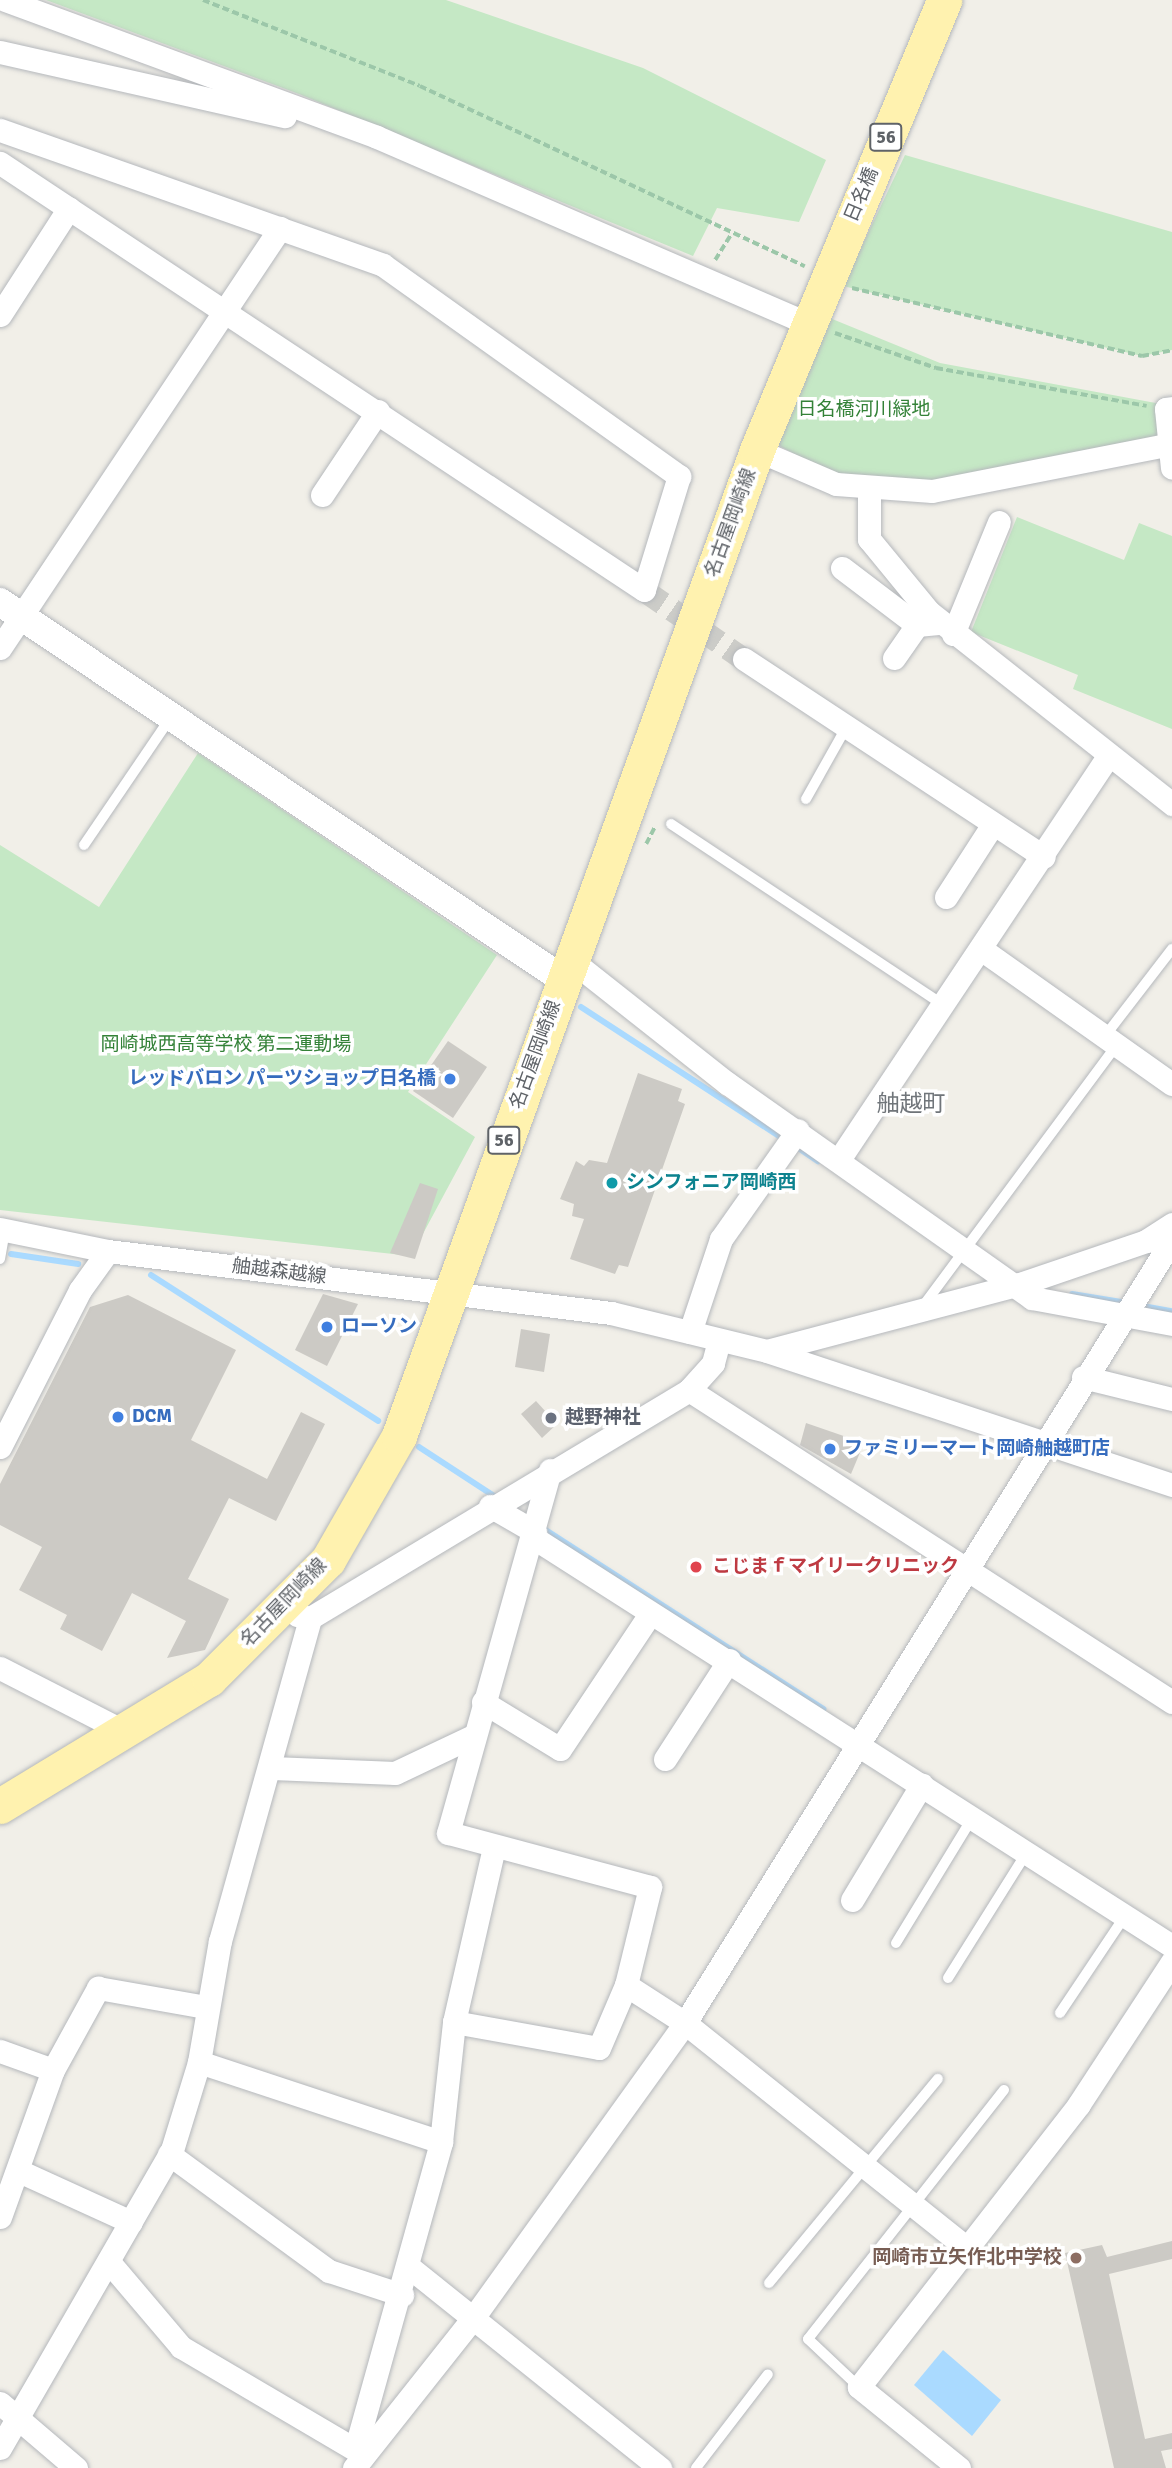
<!DOCTYPE html>
<html>
<head>
<meta charset="utf-8">
<style>
  body { margin:0 }
  #map { position:relative; width:1172px; height:2468px; overflow:hidden; background:#f1efe8; font-family:Signika,"Noto Sans JP",sans-serif }
  div>[style] { position:absolute }
  .green>* { inset:0; background:#c5e8c5 }
  .water>* { inset:0; background:#aadaff }
  .stream>* { height:6px; margin:-3px; padding:0 3px; transform-origin:3px; border-radius:3px; background:#aadaff }
  .building>* { inset:0; background:#cccac5 }
  .minor-tunnel>* { height:23px; margin-top:-11.5px; transform-origin:0; background:repeating-linear-gradient(90deg,#ccccc8 0 23px,transparent 0 34px) }
  .path>* { height:3.5px; margin-top:-1.75px; transform-origin:0; background:repeating-linear-gradient(90deg,#9cc7a9 0 7px,transparent 0 10.5px) }
  .roads { filter:drop-shadow(0 0 2px #b5b8bc) drop-shadow(0 0 2px #b5b8bc) }
  .service>* { height:10px; margin:-5px; padding:0 5px; transform-origin:5px; border-radius:5px; background:#fff }
  .minor>* { height:23px; margin:-11.5px; padding:0 11.5px; transform-origin:11.5px; border-radius:11.5px; background:#fff }
  .tertiary>* { height:28px; margin:-14px; padding:0 14px; transform-origin:14px; border-radius:14px; background:#fff }
  .primary>* { height:35px; margin:-17.5px; padding:0 17.5px; transform-origin:17.5px; border-radius:17.5px; background:#fff2af }
  .dots>* { width:19px; height:19px; translate:-50% -50%; box-sizing:border-box; border:4px solid #fff; border-radius:50% }
  span { translate:-50% -50%; white-space:nowrap; text-align:center; line-height:1.15; -webkit-text-stroke:7px #fff; paint-order:stroke }
  .shield-label span { padding:2px 5px; background:#fff; border:2px solid; border-radius:5px; -webkit-text-stroke-width:0 }
  .shield-label { font-size:18px; color:#5f6368; font-weight:700 }
  .street-label { font-size:19px; color:#5f6368 }
  .park-label { font-size:19px; color:#348238 }
  .shop-label { font-size:19px; color:#366cbe; font-weight:700 }
  .right { translate:-100% -50%; text-align:right }
  .left { translate:0 -50%; text-align:left }
  .culture-label { font-size:19px; color:#0d838f; font-weight:700 }
  .worship-label { font-size:19px; color:#5b616d; font-weight:700 }
  .health-label { font-size:19px; color:#be3a42; font-weight:700 }
  .education-label { font-size:19px; color:#785e54; font-weight:700 }
  .quarter-label { font-size:23px; color:#70757a }
</style>
</head>
<body>
<div id="map">
  <div class="green">
    <i style="clip-path:polygon(46px 0,446px 0,643px 68px,826px 160px,799px 222px,717px 208px,693px 256px,299px 94px)"></i>
    <i style="clip-path:polygon(905px 155px,1172px 232px,1172px 350px,1142px 356px,843px 286px)"></i>
    <i style="clip-path:polygon(820px 314px,940px 363px,1161px 404px,1159px 438px,932px 486px,838px 477px,772px 442px)"></i>
    <i style="clip-path:polygon(1017px 517px,1124px 560px,1139px 523px,1172px 536px,1172px 729px,1073px 689px,1078px 675px,971px 632px)"></i>
    <i style="clip-path:polygon(198px 753px,497px 955px,408px 1092px,475px 1137px,411px 1256px,0 1210px,0 845px,99px 907px)"></i>
  </div>
  <div class="water">
    <i style="clip-path:polygon(943px 2350px,1001px 2400px,972px 2436px,914px 2385px)"></i>
  </div>
  <div class="stream">
    <i style="left:581px;top:1007px;width:244px;rotate:33.1deg"></i>
    <i style="left:794px;top:1145px;width:29px;rotate:34deg"></i>
    <i style="left:11px;top:1254px;width:68px;rotate:8.5deg"></i>
    <i style="left:151px;top:1275px;width:270px;rotate:32.7deg"></i>
    <i style="left:1072px;top:1294px;width:56px;rotate:9.3deg"></i>
    <i style="left:1137px;top:1305px;width:36px;rotate:10deg"></i>
    <i style="left:419px;top:1447px;width:97px;rotate:33.2deg"></i>
    <i style="left:541px;top:1527px;width:336px;rotate:32.8deg"></i>
  </div>
  <div class="building">
    <i style="clip-path:polygon(448px 1041px,487px 1067px,453px 1118px,413px 1091px)"></i>
    <i style="clip-path:polygon(638px 1073px,682px 1089px,678px 1101px,685px 1104px,628px 1267px,619px 1265px,615px 1274px,570px 1259px,584px 1219px,572px 1216px,574px 1204px,560px 1199px,576px 1161px,584px 1166px,589px 1160px,607px 1163px)"></i>
    <i style="clip-path:polygon(420px 1183px,438px 1189px,415px 1259px,390px 1253px)"></i>
    <i style="clip-path:polygon(323px 1294px,358px 1304px,327px 1366px,295px 1350px)"></i>
    <i style="clip-path:polygon(128px 1295px,236px 1350px,191px 1440px,267px 1479px,301px 1412px,325px 1424px,276px 1521px,229px 1498px,188px 1579px,229px 1599px,205px 1650px,167px 1658px,186px 1621px,132px 1593px,102px 1651px,60px 1629px,67px 1615px,19px 1590px,42px 1547px,0 1525px,0 1484px,90px 1307px)"></i>
    <i style="clip-path:polygon(521px 1329px,550px 1334px,544px 1372px,515px 1367px)"></i>
    <i style="clip-path:polygon(536px 1401px,557px 1424px,542px 1438px,521px 1414px)"></i>
    <i style="clip-path:polygon(806px 1423px,864px 1443px,851px 1474px,800px 1445px)"></i>
    <i style="clip-path:polygon(1172px 2241px,1172px 2259px,1109px 2274px,1145px 2439px,1172px 2433px,1172px 2449px,1161px 2451px,1166px 2468px,1114px 2468px,1065px 2253px,1102px 2245px,1107px 2257px)"></i>
  </div>
  <div class="minor-tunnel">
    <i style="left:644px;top:590px;width:121px;rotate:34.6deg"></i>
  </div>
  <div class="path">
    <i style="left:203px;top:0;width:233px;rotate:21.6deg"></i>
    <i style="left:420px;top:86px;width:425px;rotate:25.1deg"></i>
    <i style="left:715px;top:260px;width:31px;rotate:-58deg"></i>
    <i style="left:852px;top:288px;width:298px;rotate:13.2deg"></i>
    <i style="left:1142px;top:356px;width:31px;rotate:-11deg"></i>
    <i style="left:835px;top:333px;width:107px;rotate:19.1deg"></i>
    <i style="left:936px;top:368px;width:214px;rotate:10.2deg"></i>
    <i style="left:646px;top:844px;width:20px;rotate:-63deg"></i>
  </div>
  <div class="roads">
    <div class="service">
      <i style="left:806px;top:799px;width:84px;rotate:-60.7deg"></i>
      <i style="left:671px;top:824px;width:327px;rotate:33.6deg"></i>
      <i style="left:84px;top:845px;width:155px;rotate:-55.8deg"></i>
      <i style="left:1105px;top:1036px;width:110px;rotate:-52.4deg"></i>
      <i style="left:0;top:1259px;width:29px;rotate:-80deg"></i>
      <i style="left:923px;top:1306px;width:325px;rotate:-53.4deg"></i>
      <i style="left:896px;top:1943px;width:148px;rotate:-58.6deg"></i>
      <i style="left:948px;top:1978px;width:149px;rotate:-57.9deg"></i>
      <i style="left:1060px;top:2013px;width:117px;rotate:-56.2deg"></i>
      <i style="left:769px;top:2283px;width:265px;rotate:-50.4deg"></i>
      <i style="left:859px;top:2387px;width:70px;rotate:-136.7deg"></i>
      <i style="left:808px;top:2339px;width:317px;rotate:-51.8deg"></i>
      <i style="left:696px;top:2468px;width:118px;rotate:-52.5deg"></i>
    </div>
    <div class="minor">
      <i style="left:5px;top:0;width:396px;rotate:20.2deg"></i>
      <i style="left:377px;top:137px;width:468px;rotate:23.4deg"></i>
      <i style="left:0;top:52px;width:292px;rotate:12.7deg"></i>
      <i style="left:0;top:130px;width:406px;rotate:19.4deg"></i>
      <i style="left:383px;top:265px;width:364px;rotate:35.5deg"></i>
      <i style="left:679px;top:476px;width:119px;rotate:107.1deg"></i>
      <i style="left:644px;top:590px;width:773px;rotate:-146.45deg"></i>
      <i style="left:0;top:315px;width:127px;rotate:-57.2deg"></i>
      <i style="left:1172px;top:408px;width:6px;rotate:171deg"></i>
      <i style="left:1166px;top:409px;width:59px;rotate:84.2deg"></i>
      <i style="left:757px;top:450px;width:86px;rotate:23.3deg"></i>
      <i style="left:836px;top:484px;width:96px;rotate:4.2deg"></i>
      <i style="left:932px;top:491px;width:245px;rotate:-11.1deg"></i>
      <i style="left:869px;top:490px;width:49px;rotate:90deg"></i>
      <i style="left:869px;top:539px;width:94px;rotate:50.6deg"></i>
      <i style="left:929px;top:612px;width:310px;rotate:38.3deg"></i>
      <i style="left:322px;top:495px;width:101px;rotate:-56.3deg"></i>
      <i style="left:842px;top:568px;width:94px;rotate:37.2deg"></i>
      <i style="left:917px;top:625px;width:24px;rotate:-5deg"></i>
      <i style="left:953px;top:634px;width:121px;rotate:-67.7deg"></i>
      <i style="left:0;top:648px;width:505px;rotate:-56.31deg"></i>
      <i style="left:894px;top:658px;width:40px;rotate:-55.1deg"></i>
      <i style="left:744px;top:659px;width:359px;rotate:33.4deg"></i>
      <i style="left:946px;top:897px;width:87px;rotate:-57.2deg"></i>
      <i style="left:981px;top:949px;width:234px;rotate:35.3deg"></i>
      <i style="left:571px;top:960px;width:199px;rotate:38.3deg"></i>
      <i style="left:727px;top:1083px;width:373px;rotate:35.2deg"></i>
      <i style="left:1032px;top:1298px;width:142px;rotate:10.5deg"></i>
      <i style="left:840px;top:1158px;width:481px;rotate:-56.3deg"></i>
      <i style="left:0;top:1229px;width:110px;rotate:11.5deg"></i>
      <i style="left:108px;top:1251px;width:507px;rotate:7.03deg"></i>
      <i style="left:611px;top:1313px;width:161px;rotate:13.7deg"></i>
      <i style="left:767px;top:1351px;width:427px;rotate:18.3deg"></i>
      <i style="left:690px;top:1332px;width:98px;rotate:-71.6deg"></i>
      <i style="left:721px;top:1239px;width:133px;rotate:-54.8deg"></i>
      <i style="left:770px;top:1350px;width:259px;rotate:-14.8deg"></i>
      <i style="left:1020px;top:1284px;width:133px;rotate:-18.8deg"></i>
      <i style="left:1146px;top:1241px;width:31px;rotate:-33deg"></i>
      <i style="left:1083px;top:1377px;width:92px;rotate:13.9deg"></i>
      <i style="left:689px;top:1390px;width:575px;rotate:32.86deg"></i>
      <i style="left:0;top:1447px;width:176px;rotate:-63deg"></i>
      <i style="left:80px;top:1290px;width:48px;rotate:-54.3deg"></i>
      <i style="left:490px;top:1506px;width:52px;rotate:30deg"></i>
      <i style="left:534px;top:1538px;width:757px;rotate:32.6deg"></i>
      <i style="left:297px;top:1615px;width:13px;rotate:13deg"></i>
      <i style="left:310px;top:1618px;width:442px;rotate:-31deg"></i>
      <i style="left:689px;top:1390px;width:36px;rotate:-48deg"></i>
      <i style="left:713px;top:1363px;width:23px;rotate:-75deg"></i>
      <i style="left:0;top:1668px;width:140px;rotate:27.1deg"></i>
      <i style="left:483px;top:1702px;width:90px;rotate:31.4deg"></i>
      <i style="left:560px;top:1749px;width:162px;rotate:-56.3deg"></i>
      <i style="left:665px;top:1759px;width:118px;rotate:-57.1deg"></i>
      <i style="left:272px;top:1768px;width:123px;rotate:2.3deg"></i>
      <i style="left:395px;top:1773px;width:86px;rotate:-25.4deg"></i>
      <i style="left:852px;top:1900px;width:135px;rotate:-58.9deg"></i>
      <i style="left:626px;top:1985px;width:70px;rotate:32.8deg"></i>
      <i style="left:685px;top:2023px;width:361px;rotate:38.6deg"></i>
      <i style="left:454px;top:2022px;width:147px;rotate:10.2deg"></i>
      <i style="left:599px;top:2048px;width:69px;rotate:-66.8deg"></i>
      <i style="left:626px;top:1985px;width:101px;rotate:-76.2deg"></i>
      <i style="left:650px;top:1887px;width:209px;rotate:-165deg"></i>
      <i style="left:448px;top:1833px;width:377px;rotate:-74.3deg"></i>
      <i style="left:0;top:2051px;width:56px;rotate:19.7deg"></i>
      <i style="left:199px;top:2062px;width:255px;rotate:18.3deg"></i>
      <i style="left:169px;top:2154px;width:198px;rotate:36.2deg"></i>
      <i style="left:329px;top:2271px;width:77px;rotate:18.2deg"></i>
      <i style="left:19px;top:2171px;width:123px;rotate:24.5deg"></i>
      <i style="left:0;top:2217px;width:156px;rotate:-70.2deg"></i>
      <i style="left:53px;top:2070px;width:94px;rotate:-61.2deg"></i>
      <i style="left:98px;top:1988px;width:110px;rotate:10deg"></i>
      <i style="left:109px;top:2262px;width:111px;rotate:49.7deg"></i>
      <i style="left:181px;top:2347px;width:212px;rotate:30.5deg"></i>
      <i style="left:409px;top:2267px;width:322px;rotate:38.7deg"></i>
      <i style="left:0;top:2403px;width:100px;rotate:40.5deg"></i>
      <i style="left:356px;top:2447px;width:317px;rotate:-74.4deg"></i>
      <i style="left:441px;top:2142px;width:121px;rotate:-83.8deg"></i>
      <i style="left:454px;top:2022px;width:180px;rotate:-77.1deg"></i>
      <i style="left:0;top:2448px;width:344px;rotate:-60deg"></i>
      <i style="left:172px;top:2150px;width:92px;rotate:-72.9deg"></i>
      <i style="left:199px;top:2062px;width:123px;rotate:-80.2deg"></i>
      <i style="left:220px;top:1941px;width:335px;rotate:-74.4deg"></i>
      <i style="left:354px;top:2468px;width:191px;rotate:-51.6deg"></i>
      <i style="left:473px;top:2318px;width:363px;rotate:-54.3deg"></i>
      <i style="left:685px;top:2023px;width:922px;rotate:-58.12deg"></i>
      <i style="left:959px;top:2468px;width:129px;rotate:-141deg"></i>
      <i style="left:859px;top:2387px;width:358px;rotate:-52.1deg"></i>
      <i style="left:1079px;top:2104px;width:170px;rotate:-56.8deg"></i>
    </div>
    <div class="tertiary">
      <i style="left:0;top:602px;width:679px;rotate:33.83deg"></i>
    </div>
    <div class="primary">
      <i style="left:0;top:1806px;width:245px;rotate:-31.3deg"></i>
      <i style="left:209px;top:1679px;width:168px;rotate:-45deg"></i>
      <i style="left:328px;top:1560px;width:143px;rotate:-60.2deg"></i>
      <i style="left:399px;top:1436px;width:1049px;rotate:-70.04deg"></i>
      <i style="left:757px;top:450px;width:487px;rotate:-67.4deg"></i>
    </div>
  </div>
  <div class="dots">
    <i style="left:450px;top:1079px;background:#3f7fe0"></i>
    <i style="left:612px;top:1183px;background:#0f9aa8"></i>
    <i style="left:327px;top:1327px;background:#3f7fe0"></i>
    <i style="left:118px;top:1417px;background:#3f7fe0"></i>
    <i style="left:551px;top:1418px;background:#6b7280"></i>
    <i style="left:830px;top:1449px;background:#3f7fe0"></i>
    <i style="left:696px;top:1567px;background:#e0444e"></i>
    <i style="left:1076px;top:2258px;background:#8d6e63"></i>
  </div>
  <div class="shield-label">
    <span style="left:886px;top:137px">56</span>
    <span style="left:504px;top:1140px">56</span>
  </div>
  <div class="street-label">
    <span style="left:862px;top:195px;rotate:-67deg">日名橋</span>
    <span style="left:731px;top:523px;rotate:-70deg">名古屋岡崎線</span>
    <span style="left:536px;top:1055px;rotate:-70deg">名古屋岡崎線</span>
    <span style="left:279px;top:1272px;rotate:7deg">舳越森越線</span>
    <span style="left:284px;top:1603px;rotate:-46deg">名古屋岡崎線</span>
  </div>
  <div class="park-label">
    <span style="left:864px;top:410px">日名橋河川緑地</span>
    <span style="left:226px;top:1045px">岡崎城西高等学校 第二運動場</span>
  </div>
  <div class="shop-label">
    <span class="right" style="left:436px;top:1079px">レッドバロン パーツショップ日名橋</span>
    <span class="left" style="left:341px;top:1327px">ローソン</span>
    <span class="left" style="left:132px;top:1417px">DCM</span>
    <span class="left" style="left:844px;top:1449px">ファミリーマート岡崎舳越町店</span>
  </div>
  <div class="culture-label">
    <span class="left" style="left:626px;top:1183px">シンフォニア岡崎西</span>
  </div>
  <div class="worship-label">
    <span class="left" style="left:565px;top:1418px">越野神社</span>
  </div>
  <div class="health-label">
    <span class="left" style="left:712px;top:1567px">こじまｆマイリークリニック</span>
  </div>
  <div class="education-label">
    <span class="right" style="left:1062px;top:2258px">岡崎市立矢作北中学校</span>
  </div>
  <div class="quarter-label">
    <span style="left:911px;top:1104px">舳越町</span>
  </div>
</div>
</body>
</html>
